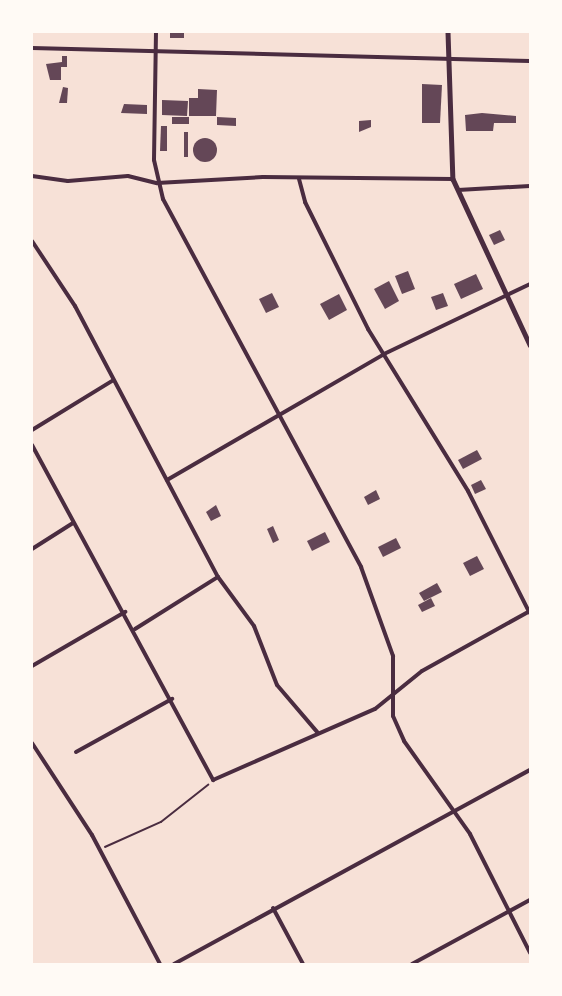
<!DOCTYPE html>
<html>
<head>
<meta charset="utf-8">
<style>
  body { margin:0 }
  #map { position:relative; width:562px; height:996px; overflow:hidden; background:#f7e1d7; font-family:"Playfair Display",serif }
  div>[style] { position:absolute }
  .building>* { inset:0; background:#644757 }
  .round { border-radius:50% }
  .path>* { height:1.5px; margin:-0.75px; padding:0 0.75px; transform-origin:0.75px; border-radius:0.75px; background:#4a2c40 }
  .minor>* { height:4px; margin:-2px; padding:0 2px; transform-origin:2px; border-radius:2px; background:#4a2c40 }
  .tertiary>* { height:4.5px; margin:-2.25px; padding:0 2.25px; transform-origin:2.25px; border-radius:2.25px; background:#4a2c40 }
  span { translate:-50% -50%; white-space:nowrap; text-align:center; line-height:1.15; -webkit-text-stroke:4.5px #fffaf5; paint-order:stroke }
  .frame { position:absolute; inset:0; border:33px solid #fffaf5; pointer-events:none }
</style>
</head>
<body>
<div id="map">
  <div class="building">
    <i style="clip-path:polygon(170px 32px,184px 32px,184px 38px,170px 38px)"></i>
    <i style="clip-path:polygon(62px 56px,67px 56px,67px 67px,61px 67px,61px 80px,50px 80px,46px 64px,62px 62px)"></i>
    <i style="clip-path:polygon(422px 84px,442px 85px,440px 123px,422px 123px)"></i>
    <i style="clip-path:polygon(63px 87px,68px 88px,67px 103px,59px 103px)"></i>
    <i style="clip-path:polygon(198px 89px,217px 90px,216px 116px,189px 116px,189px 98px,198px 98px)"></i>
    <i style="clip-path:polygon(162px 100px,188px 101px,187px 116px,162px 115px)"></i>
    <i style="clip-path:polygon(124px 104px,147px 105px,147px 114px,121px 113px)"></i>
    <i style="clip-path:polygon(482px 113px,516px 116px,516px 123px,494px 123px,493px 131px,466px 131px,465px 115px)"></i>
    <i style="clip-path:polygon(172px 117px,189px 117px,189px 124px,172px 124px)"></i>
    <i style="clip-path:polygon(217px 117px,236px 118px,236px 126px,217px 125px)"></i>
    <i style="clip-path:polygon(371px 120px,371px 127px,359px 132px,359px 121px)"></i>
    <i style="clip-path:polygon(161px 126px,167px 126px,167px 151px,160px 151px)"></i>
    <i style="clip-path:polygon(184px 132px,188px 132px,188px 157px,184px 157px)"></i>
    <i class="round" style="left:193px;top:138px;width:24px;height:24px"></i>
    <i style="clip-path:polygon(500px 230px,505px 240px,494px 245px,489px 235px)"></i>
    <i style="clip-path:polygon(408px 271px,415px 289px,402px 294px,395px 276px)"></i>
    <i style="clip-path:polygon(476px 274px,483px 289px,461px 299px,454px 284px)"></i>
    <i style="clip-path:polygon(389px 281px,399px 301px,385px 309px,374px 289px)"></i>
    <i style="clip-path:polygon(272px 293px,279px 307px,266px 313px,259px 299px)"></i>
    <i style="clip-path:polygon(443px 293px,448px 306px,436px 310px,431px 297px)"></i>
    <i style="clip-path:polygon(339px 294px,347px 310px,329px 320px,320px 304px)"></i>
    <i style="clip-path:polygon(477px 450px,482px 459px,463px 469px,458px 460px)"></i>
    <i style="clip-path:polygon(481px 480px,486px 489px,475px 494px,471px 485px)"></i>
    <i style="clip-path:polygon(376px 490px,380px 499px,368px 505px,364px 497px)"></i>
    <i style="clip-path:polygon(216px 505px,221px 516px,211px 521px,206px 512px)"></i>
    <i style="clip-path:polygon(273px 526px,279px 540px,273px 543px,267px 529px)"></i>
    <i style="clip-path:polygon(325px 532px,330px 542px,312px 551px,307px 541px)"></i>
    <i style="clip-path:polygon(396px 538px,401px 548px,383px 557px,378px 547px)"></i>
    <i style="clip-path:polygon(477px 556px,484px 569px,470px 576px,463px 563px)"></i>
    <i style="clip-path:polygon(437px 583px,442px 592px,424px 601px,419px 593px)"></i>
    <i style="clip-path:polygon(431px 598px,435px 606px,422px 612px,418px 605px)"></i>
  </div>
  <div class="path">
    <i style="left:105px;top:847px;width:61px;rotate:-24.1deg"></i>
    <i style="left:161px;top:822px;width:60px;rotate:-38.2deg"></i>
  </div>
  <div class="minor">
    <i style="left:156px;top:32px;width:128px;rotate:90.9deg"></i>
    <i style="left:154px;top:160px;width:40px;rotate:77deg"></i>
    <i style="left:163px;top:199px;width:418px;rotate:61.7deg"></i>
    <i style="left:361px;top:567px;width:95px;rotate:70.2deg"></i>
    <i style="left:393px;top:656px;width:60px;rotate:90deg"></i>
    <i style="left:393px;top:716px;width:27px;rotate:66deg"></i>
    <i style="left:404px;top:741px;width:114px;rotate:54.6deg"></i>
    <i style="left:470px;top:834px;width:133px;rotate:63.2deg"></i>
    <i style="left:32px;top:48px;width:498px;rotate:1.5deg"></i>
    <i style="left:32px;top:176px;width:36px;rotate:8deg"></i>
    <i style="left:68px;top:181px;width:60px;rotate:-4.8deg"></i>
    <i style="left:128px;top:176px;width:30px;rotate:14deg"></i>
    <i style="left:157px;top:183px;width:106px;rotate:-3.2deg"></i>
    <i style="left:263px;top:177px;width:190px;rotate:0.6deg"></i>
    <i style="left:299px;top:179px;width:24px;rotate:75deg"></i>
    <i style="left:305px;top:202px;width:142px;rotate:63.6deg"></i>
    <i style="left:368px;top:329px;width:190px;rotate:58.3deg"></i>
    <i style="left:468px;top:491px;width:136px;rotate:63.2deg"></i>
    <i style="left:458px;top:190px;width:72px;rotate:-3.2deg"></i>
    <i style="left:32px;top:241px;width:78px;rotate:56.5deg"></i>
    <i style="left:75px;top:306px;width:306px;rotate:62.2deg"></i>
    <i style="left:218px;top:577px;width:61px;rotate:53.7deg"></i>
    <i style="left:254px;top:626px;width:63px;rotate:68.7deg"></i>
    <i style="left:277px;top:685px;width:63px;rotate:49.5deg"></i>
    <i style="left:32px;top:430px;width:94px;rotate:-31.5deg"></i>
    <i style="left:32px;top:445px;width:381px;rotate:61.6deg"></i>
    <i style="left:213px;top:780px;width:177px;rotate:-23.7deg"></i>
    <i style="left:375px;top:709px;width:60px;rotate:-39deg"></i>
    <i style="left:422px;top:671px;width:124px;rotate:-29.1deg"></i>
    <i style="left:167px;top:480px;width:251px;rotate:-30.1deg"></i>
    <i style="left:384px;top:354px;width:162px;rotate:-25.6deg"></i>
    <i style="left:32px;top:549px;width:49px;rotate:-32.4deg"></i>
    <i style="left:135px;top:629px;width:98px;rotate:-32.1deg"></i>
    <i style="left:32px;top:666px;width:108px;rotate:-30.1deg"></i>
    <i style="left:32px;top:743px;width:110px;rotate:56.9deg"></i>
    <i style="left:92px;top:835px;width:146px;rotate:62.2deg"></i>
    <i style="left:76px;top:752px;width:110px;rotate:-28.9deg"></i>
    <i style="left:273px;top:908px;width:64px;rotate:61.8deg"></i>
    <i style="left:174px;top:964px;width:405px;rotate:-28.6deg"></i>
    <i style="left:412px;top:964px;width:134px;rotate:-28.5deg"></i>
  </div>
  <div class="tertiary">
    <i style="left:448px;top:32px;width:147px;rotate:88.1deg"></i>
    <i style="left:453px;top:179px;width:183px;rotate:65.1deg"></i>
  </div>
  <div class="frame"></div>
</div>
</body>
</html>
